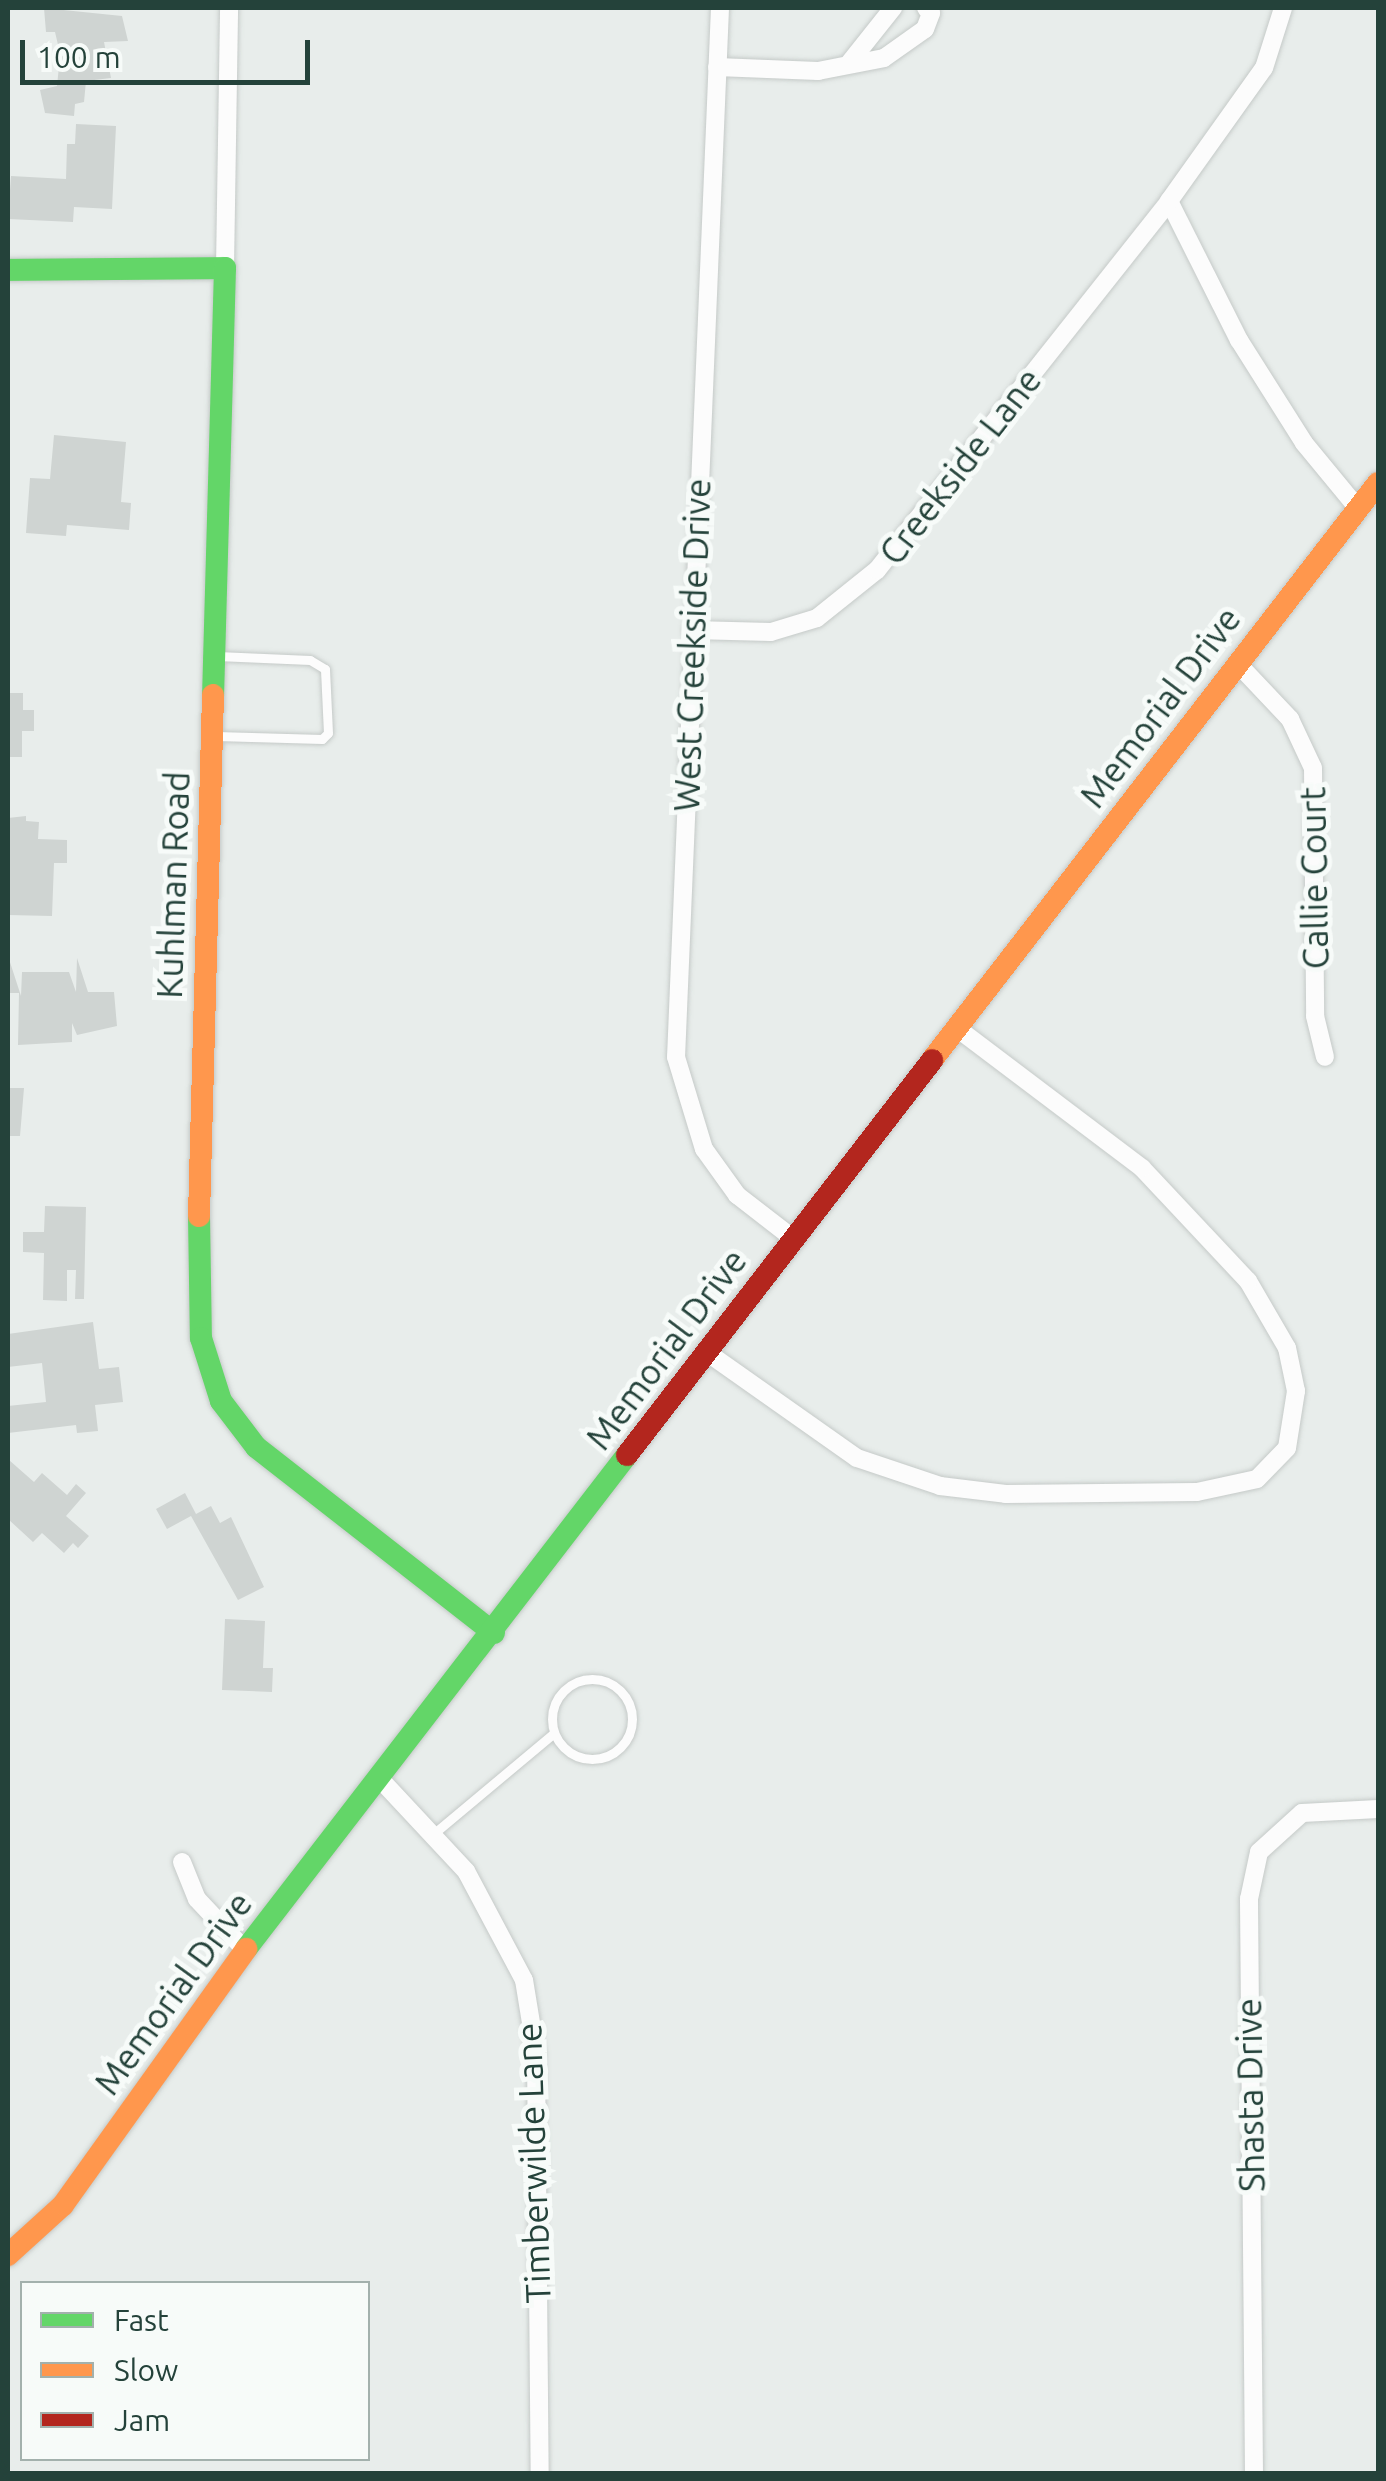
<!DOCTYPE html>
<html>
<head>
<meta charset="utf-8">
<style>
  body { margin:0 }
  #map { position:relative; width:1386px; height:2481px; overflow:hidden; background:#e8edeb; font-family:Ubuntu,sans-serif }
  div>[style] { position:absolute }
  .building>* { inset:0; background:#cfd4d2 }
  .roads { filter:drop-shadow(0 0 2px #c5cac8) drop-shadow(0 0 2px #c5cac8) }
  .lane>* { height:9px; margin:-4.5px; padding:0 4.5px; transform-origin:4.5px; border-radius:4.5px; background:#fcfcfc }
  .lane>.ring { margin:-4.5px; padding:0; box-sizing:content-box; background:none; border:9px solid #fcfcfc; border-radius:50% }
  .street>* { height:18px; margin:-9px; padding:0 9px; transform-origin:9px; border-radius:9px; background:#fcfcfc }
  .fast>* { height:22px; margin:-11px; padding:0 11px; transform-origin:11px; border-radius:11px; background:#63d668 }
  .slow>* { height:22px; margin:-11px; padding:0 11px; transform-origin:11px; border-radius:11px; background:#ff974d }
  .jam>* { height:22px; margin:-11px; padding:0 11px; transform-origin:11px; border-radius:11px; background:#b3261e }
  span { translate:-50% -50%; white-space:nowrap; text-align:center; line-height:1.15; -webkit-text-stroke:10px #f7fbf9; paint-order:stroke }
  .street-label { font-size:35px; color:#24423a }
  .frame { position:absolute; inset:0; border:10px solid #24423a; pointer-events:none }
  .legend { position:absolute; left:20px; top:2281px; width:350px; height:180px; box-sizing:border-box; background:#f7fbf9; border:2px solid #a3b1ad; margin:0; padding:12px 18px; list-style:none; font-size:30px; color:#24423a }
  .legend li { display:flex; align-items:center; gap:20px; height:50px }
  .legend b { width:50px; border:2px solid #a3b1ad }
  .scale { position:absolute; left:20px; top:40px; width:290px; height:45px; box-sizing:border-box; border:5px solid #24423a; border-top:0; padding-left:12px; font-size:30px; line-height:35px; white-space:nowrap; color:#24423a; -webkit-text-stroke:8px #f7fbf9; paint-order:stroke }
</style>
</head>
<body>
<div id="map">
  <div class="building">
    <i style="clip-path:polygon(44px 8px,122px 16px,128px 41px,104px 42px,111px 78px,86px 81px,84px 102px,75px 104px,74px 116px,45px 113px,40px 90px,57px 86px,60px 56px,80px 57px,80px 50px,59px 49px,55px 32px,46px 32px)"></i>
    <i style="clip-path:polygon(76px 124px,116px 126px,112px 209px,74px 207px,73px 222px,8px 219px,11px 176px,66px 179px,67px 144px,75px 144px)"></i>
    <i style="clip-path:polygon(54px 435px,126px 442px,121px 502px,131px 503px,129px 530px,67px 525px,66px 536px,26px 533px,30px 478px,50px 479px)"></i>
    <i style="clip-path:polygon(10px 693px,23px 693px,23px 710px,34px 710px,34px 731px,22px 731px,22px 757px,8px 757px)"></i>
    <i style="clip-path:polygon(26px 816px,26px 821px,39px 822px,38px 839px,67px 840px,67px 863px,54px 863px,52px 916px,8px 915px,8px 818px)"></i>
    <i style="clip-path:polygon(8px 956px,21px 996px,22px 972px,69px 972px,76px 992px,77px 958px,88px 992px,114px 992px,117px 1026px,77px 1035px,72px 1023px,72px 1042px,18px 1045px,19px 993px,8px 993px)"></i>
    <i style="clip-path:polygon(8px 1088px,24px 1088px,20px 1136px,8px 1136px)"></i>
    <i style="clip-path:polygon(45px 1206px,86px 1207px,84px 1299px,75px 1299px,76px 1270px,67px 1270px,67px 1301px,43px 1300px,44px 1253px,23px 1252px,23px 1232px,44px 1232px)"></i>
    <i style="clip-path:polygon(93px 1322px,99px 1369px,119px 1367px,123px 1402px,95px 1405px,98px 1431px,77px 1433px,76px 1425px,8px 1433px,8px 1406px,46px 1402px,42px 1363px,8px 1367px,8px 1334px)"></i>
    <i style="clip-path:polygon(9px 1460px,34px 1482px,42px 1473px,67px 1495px,76px 1484px,86px 1493px,66px 1516px,89px 1536px,78px 1548px,73px 1543px,64px 1553px,42px 1533px,33px 1542px,8px 1519px)"></i>
    <i style="clip-path:polygon(185px 1493px,196px 1514px,211px 1506px,220px 1523px,231px 1517px,264px 1587px,238px 1600px,191px 1516px,167px 1529px,156px 1509px)"></i>
    <i style="clip-path:polygon(225px 1619px,265px 1621px,263px 1668px,273px 1668px,272px 1692px,222px 1690px)"></i>
  </div>
  <div class="roads">
    <div class="lane">
      <i style="left:216px;top:736px;width:106px;rotate:1.6deg"></i>
      <i style="left:322px;top:739px;width:8px;rotate:-45deg"></i>
      <i style="left:328px;top:733px;width:64px;rotate:-92.7deg"></i>
      <i style="left:325px;top:669px;width:17px;rotate:-149deg"></i>
      <i style="left:310px;top:660px;width:93px;rotate:-177.5deg"></i>
      <i class="ring" style="left:552px;top:1679px;width:71px;height:71px"></i>
      <i style="left:432px;top:1835px;width:159px;rotate:-39.9deg"></i>
    </div>
    <div class="street">
      <i style="left:720px;top:8px;width:1050px;rotate:92.4deg"></i>
      <i style="left:676px;top:1057px;width:96px;rotate:73.1deg"></i>
      <i style="left:704px;top:1149px;width:57px;rotate:54.3deg"></i>
      <i style="left:737px;top:1195px;width:72px;rotate:37.7deg"></i>
      <i style="left:850px;top:62px;width:69px;rotate:-51.5deg"></i>
      <i style="left:717px;top:67px;width:101px;rotate:2.3deg"></i>
      <i style="left:818px;top:71px;width:67px;rotate:-11.1deg"></i>
      <i style="left:884px;top:58px;width:50px;rotate:-35.3deg"></i>
      <i style="left:925px;top:29px;width:17px;rotate:-69deg"></i>
      <i style="left:931px;top:13px;width:7px;rotate:-135deg"></i>
      <i style="left:1169px;top:201px;width:156px;rotate:63.3deg"></i>
      <i style="left:1239px;top:340px;width:122px;rotate:57.7deg"></i>
      <i style="left:1304px;top:443px;width:82px;rotate:50.5deg"></i>
      <i style="left:225px;top:268px;width:260px;rotate:-89.1deg"></i>
      <i style="left:692px;top:630px;width:79px;rotate:1.5deg"></i>
      <i style="left:771px;top:632px;width:48px;rotate:-16.9deg"></i>
      <i style="left:817px;top:618px;width:77px;rotate:-38.7deg"></i>
      <i style="left:877px;top:570px;width:471px;rotate:-51.6deg"></i>
      <i style="left:1169px;top:201px;width:163px;rotate:-54.5deg"></i>
      <i style="left:1264px;top:68px;width:63px;rotate:-72.4deg"></i>
      <i style="left:1238px;top:664px;width:76px;rotate:46.6deg"></i>
      <i style="left:1290px;top:719px;width:54px;rotate:64.9deg"></i>
      <i style="left:1313px;top:768px;width:248px;rotate:89.5deg"></i>
      <i style="left:1315px;top:1016px;width:42px;rotate:76.3deg"></i>
      <i style="left:708px;top:1353px;width:182px;rotate:35.2deg"></i>
      <i style="left:857px;top:1458px;width:88px;rotate:18.6deg"></i>
      <i style="left:940px;top:1486px;width:66px;rotate:6.9deg"></i>
      <i style="left:1006px;top:1494px;width:191px;rotate:-0.6deg"></i>
      <i style="left:1197px;top:1492px;width:61px;rotate:-12.2deg"></i>
      <i style="left:1257px;top:1479px;width:43px;rotate:-45.9deg"></i>
      <i style="left:1287px;top:1448px;width:58px;rotate:-81deg"></i>
      <i style="left:1296px;top:1391px;width:44px;rotate:-101.8deg"></i>
      <i style="left:1287px;top:1348px;width:78px;rotate:-120.2deg"></i>
      <i style="left:1248px;top:1281px;width:155px;rotate:-133.2deg"></i>
      <i style="left:1142px;top:1168px;width:231px;rotate:-142.9deg"></i>
      <i style="left:381px;top:1780px;width:125px;rotate:47deg"></i>
      <i style="left:466px;top:1871px;width:123px;rotate:62deg"></i>
      <i style="left:524px;top:1980px;width:74px;rotate:80.7deg"></i>
      <i style="left:536px;top:2053px;width:421px;rotate:89.5deg"></i>
      <i style="left:182px;top:1862px;width:40px;rotate:68deg"></i>
      <i style="left:197px;top:1899px;width:70px;rotate:46.7deg"></i>
      <i style="left:1254px;top:2474px;width:575px;rotate:-90.5deg"></i>
      <i style="left:1249px;top:1899px;width:48px;rotate:-78deg"></i>
      <i style="left:1259px;top:1852px;width:58px;rotate:-42.2deg"></i>
      <i style="left:1302px;top:1813px;width:76px;rotate:-3deg"></i>
    </div>
    <div class="fast">
      <i style="left:8px;top:270px;width:217px;rotate:-0.5deg"></i>
      <i style="left:225px;top:268px;width:427px;rotate:91.6deg"></i>
      <i style="left:199px;top:1216px;width:122px;rotate:89.1deg"></i>
      <i style="left:201px;top:1338px;width:66px;rotate:72.4deg"></i>
      <i style="left:221px;top:1401px;width:58px;rotate:52.7deg"></i>
      <i style="left:256px;top:1447px;width:302px;rotate:38deg"></i>
      <i style="left:246px;top:1949px;width:624px;rotate:-52.36deg"></i>
    </div>
    <div class="slow">
      <i style="left:932px;top:1060px;width:729px;rotate:-52.3deg"></i>
      <i style="left:199px;top:1216px;width:521px;rotate:-88.46deg"></i>
      <i style="left:8px;top:2255px;width:74px;rotate:-42.3deg"></i>
      <i style="left:63px;top:2205px;width:315px;rotate:-54.4deg"></i>
    </div>
    <div class="jam">
      <i style="left:627px;top:1455px;width:499px;rotate:-52.3deg"></i>
    </div>
  </div>
  <div class="street-label">
    <span style="left:960px;top:466px;rotate:-52deg">Creekside Lane</span>
    <span style="left:692px;top:645px;rotate:-88deg">West Creekside Drive</span>
    <span style="left:1160px;top:707px;rotate:-53deg">Memorial Drive</span>
    <span style="left:1314px;top:878px;rotate:-91deg">Callie Court</span>
    <span style="left:173px;top:885px;rotate:-88deg">Kuhlman Road</span>
    <span style="left:666px;top:1349px;rotate:-53deg">Memorial Drive</span>
    <span style="left:173px;top:1993px;rotate:-54deg">Memorial Drive</span>
    <span style="left:1250px;top:2095px;rotate:-91deg">Shasta Drive</span>
    <span style="left:533px;top:2163px;rotate:-92deg">Timberwilde Lane</span>
  </div>
  <div class="frame"></div>
  <ul class="legend">
  <li><b style="height:12px;background:#63d668"></b>Fast</li>
  <li><b style="height:12px;background:#ff974d"></b>Slow</li>
  <li><b style="height:12px;background:#b3261e"></b>Jam</li>
  </ul>
  <div class="scale">100 m</div>
</div>
</body>
</html>
